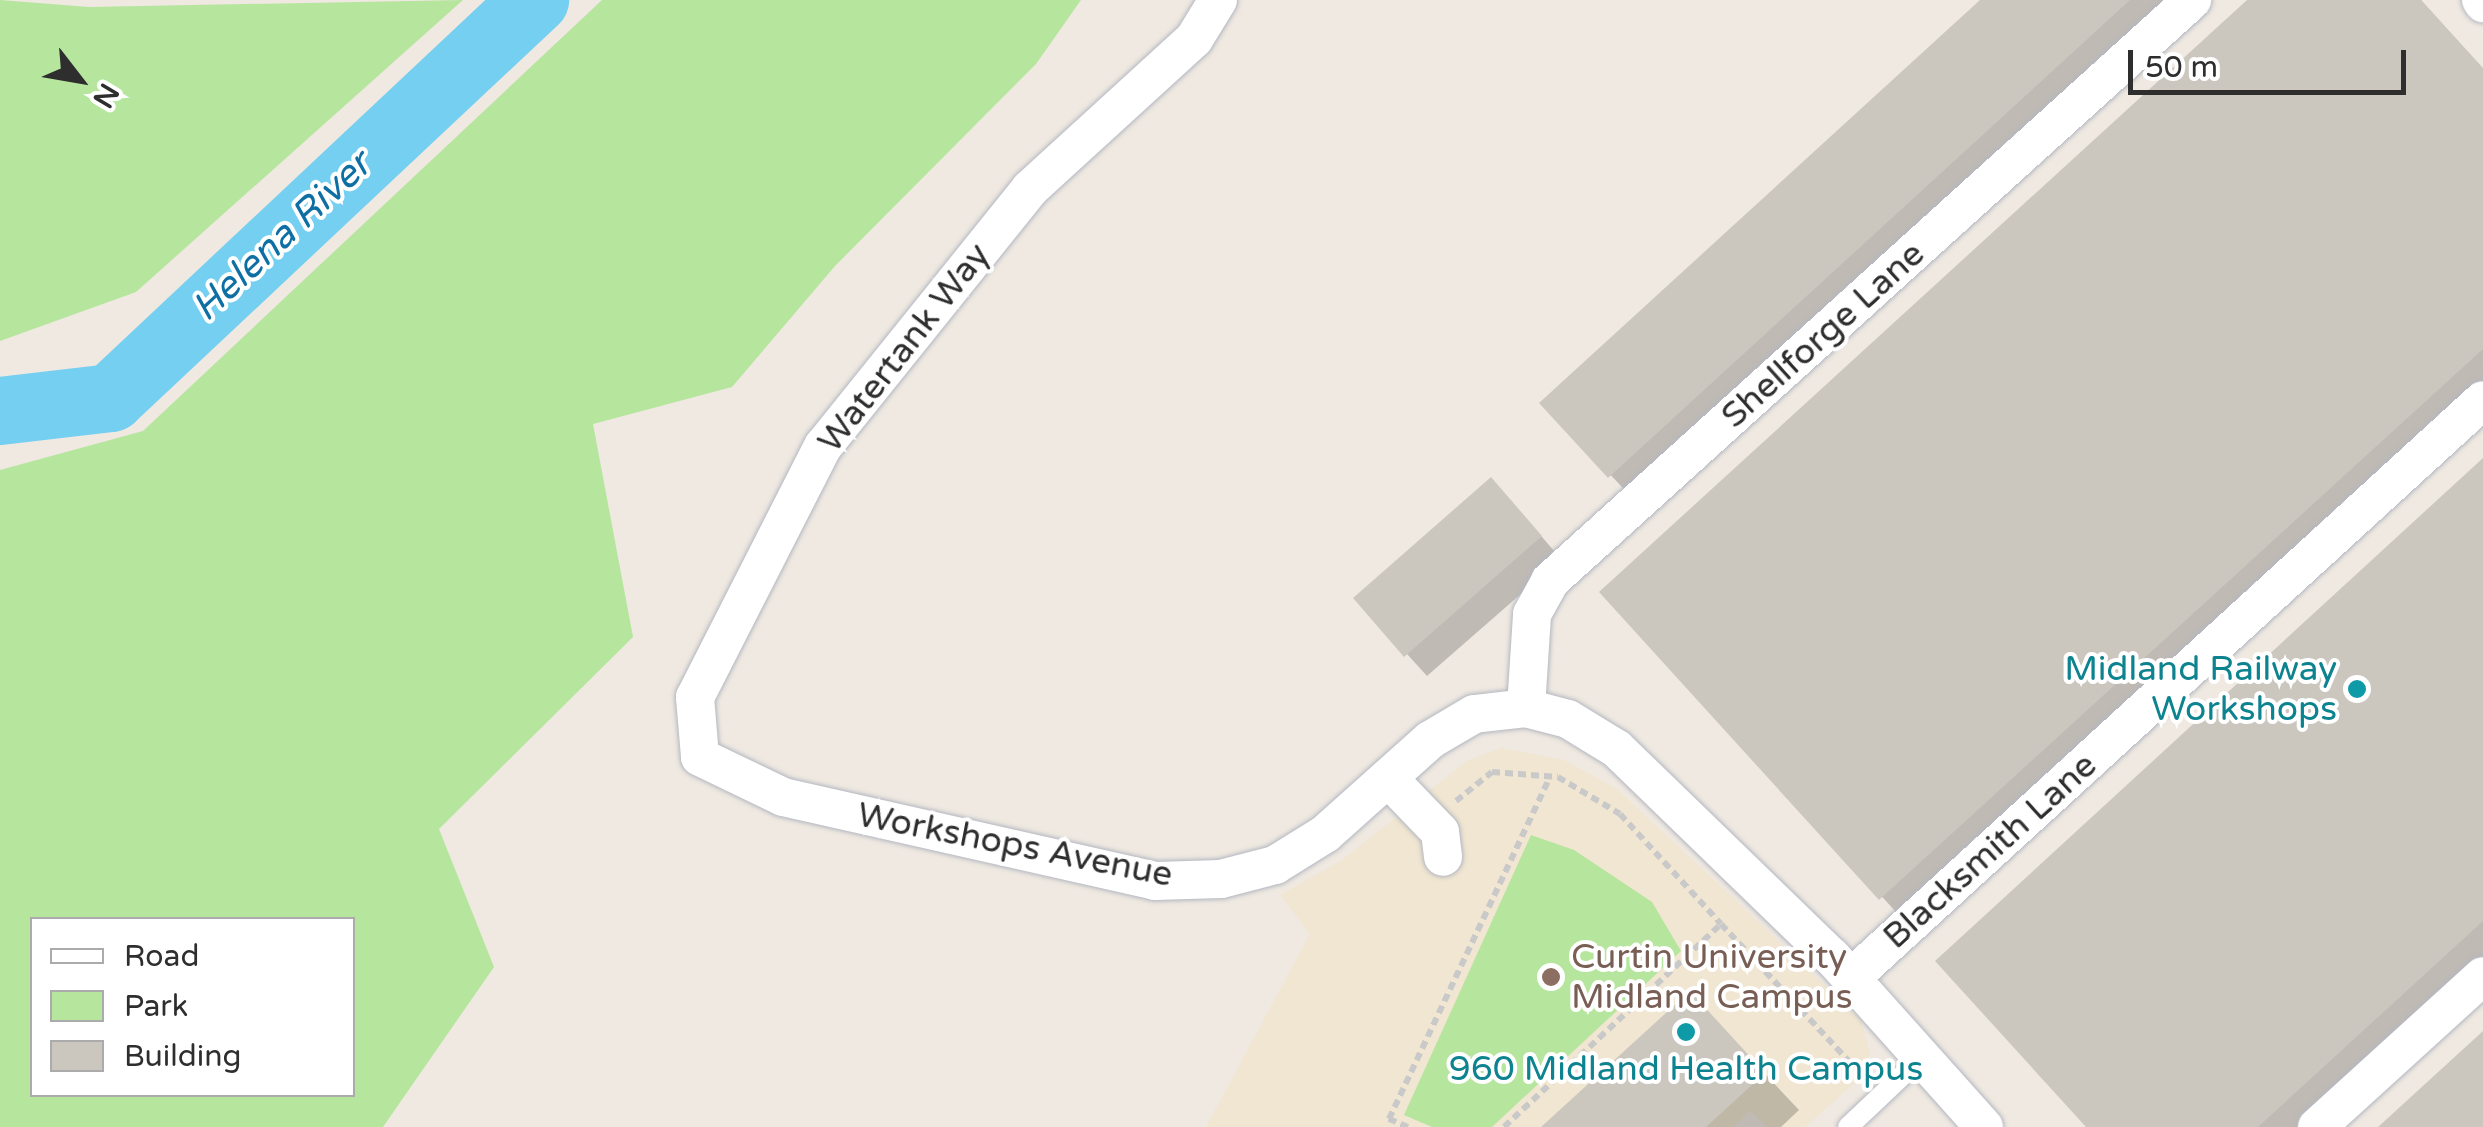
<!DOCTYPE html>
<html>
<head>
<meta charset="utf-8">
<style>
  body { margin:0 }
  #map { position:relative; width:2483px; height:1127px; overflow:hidden; background:#efe9e1; font-family:"Varela Round",sans-serif }
  div>[style] { position:absolute }
  .education>* { inset:0; background:#f0e6d1 }
  .green>* { inset:0; background:#b6e59e }
  .shadow>* { inset:0; background:#0003 }
  .river>* { height:68px; margin:-34px; padding:0 34px; transform-origin:34px; border-radius:34px; background:#75cff0 }
  .building>* { inset:0; background:#cbc7bf }
  .path>* { height:6px; margin-top:-3px; transform-origin:0; background:repeating-linear-gradient(90deg,#c9c9c9 0 8px,transparent 0 13px) }
  .roads { filter:drop-shadow(0 0 2px #b4b7c1) drop-shadow(0 0 2px #b4b7c1) }
  .service>* { height:20px; margin:-10px; padding:0 10px; transform-origin:10px; border-radius:10px; background:#fff }
  .minor>* { height:38px; margin:-19px; padding:0 19px; transform-origin:19px; border-radius:19px; background:#fff }
  .dots>* { width:28px; height:28px; translate:-50% -50%; box-sizing:border-box; border:5px solid #fff; border-radius:50% }
  span { translate:-50% -50%; white-space:nowrap; text-align:center; line-height:1.15; -webkit-text-stroke:8px #fff; paint-order:stroke }
  .street-label { font-size:35px; color:#2e2e2e }
  .culture-label { font-size:35px; color:#0d838f }
  .right { translate:-100% -50%; text-align:right }
  .education-label { font-size:35px; color:#785e54 }
  .left { translate:0 -50%; text-align:left }
  .water-label { font-size:38px; color:#0d6fa3; font-style:italic }
  .legend { position:absolute; left:30px; top:917px; width:325px; height:180px; box-sizing:border-box; background:#fff; border:2px solid #ababab; margin:0; padding:12px 18px; list-style:none; font-size:30px; color:#2e2e2e }
  .legend li { display:flex; align-items:center; gap:20px; height:50px }
  .legend b { width:50px; border:2px solid #ababab }
  .north { position:absolute; left:30px; top:30px; width:100px; height:100px; -webkit-text-stroke:8px #fff; paint-order:stroke; rotate:121deg; font-size:28px; font-weight:700; line-height:40px; text-align:center; color:#2e2e2e }
  .north::after { content:''; display:block; margin:auto; width:35px; height:45px; background:#2e2e2e; clip-path:polygon(50% 0,100% 100%,50% 72%,0 100%) }
  .scale { position:absolute; left:2128px; top:50px; width:278px; height:45px; box-sizing:border-box; border:5px solid #2e2e2e; border-top:0; padding-left:12px; font-size:30px; line-height:35px; white-space:nowrap; color:#2e2e2e; -webkit-text-stroke:8px #fff; paint-order:stroke }
</style>
</head>
<body>
<div id="map">
  <div class="education">
    <i style="clip-path:polygon(1502px 748px,1564px 760px,1617px 789px,1713px 879px,1861px 1020px,1870px 1053px,1859px 1079px,1805px 1127px,1766px 1127px,1750px 1111px,1733px 1127px,1206px 1127px,1310px 934px,1280px 895px,1342px 860px,1468px 760px)"></i>
  </div>
  <div class="green">
    <i style="clip-path:polygon(0 0,89px 7px,463px 0,136px 292px,0 341px)"></i>
    <i style="clip-path:polygon(evenodd,602px 0,1081px 0,1036px 64px,835px 266px,732px 387px,593px 424px,633px 637px,439px 829px,494px 967px,383px 1127px,0 1127px,0 470px,143px 431px,602px 0,32px 920px,352px 920px,352px 1094px,32px 1094px,32px 920px)"></i>
    <i style="clip-path:polygon(1531px 835px,1574px 850px,1652px 902px,1681px 951px,1492px 1127px,1432px 1127px,1404px 1115px)"></i>
  </div>
  <div class="shadow">
    <i style="clip-path:polygon(1984px 0,2186px 0,1637px 503px,1543px 403px)"></i>
    <i style="clip-path:polygon(2251px 0,2421px 0,2483px 69px,2483px 400px,1908px 925px,1602px 592px)"></i>
    <i style="clip-path:polygon(2483px 462px,2483px 961px,2301px 1127px,2089px 1127px)"></i>
    <i style="clip-path:polygon(1511px 501px,1561px 559px,1427px 676px,1356px 598px)"></i>
    <i style="clip-path:polygon(1690px 994px,1799px 1110px,1781px 1127px,1545px 1127px)"></i>
  </div>
  <div class="river">
    <i style="left:0;top:411px;width:112px;rotate:-6.7deg"></i>
    <i style="left:111px;top:398px;width:582px;rotate:-43.19deg"></i>
  </div>
  <div class="building">
    <i style="clip-path:polygon(1980px 0,2130px 0,1608px 478px,1539px 403px)"></i>
    <i style="clip-path:polygon(2247px 0,2421px 0,2483px 68px,2483px 349px,1879px 900px,1599px 592px)"></i>
    <i style="clip-path:polygon(2483px 458px,2483px 921px,2258px 1127px,2086px 1127px,1935px 961px)"></i>
    <i style="clip-path:polygon(1491px 477px,1542px 536px,1404px 657px,1353px 598px)"></i>
    <i style="clip-path:polygon(1690px 991px,1765px 1073px,1706px 1127px,1541px 1127px)"></i>
    <i style="clip-path:polygon(2483px 1031px,2483px 1127px,2378px 1127px)"></i>
  </div>
  <div class="path">
    <i style="left:1456px;top:801px;width:46px;rotate:-38.9deg"></i>
    <i style="left:1492px;top:772px;width:66px;rotate:4.3deg"></i>
    <i style="left:1558px;top:777px;width:72px;rotate:30.8deg"></i>
    <i style="left:1620px;top:814px;width:149px;rotate:47.4deg"></i>
    <i style="left:1408px;top:1127px;width:21px;rotate:-157deg"></i>
    <i style="left:1389px;top:1119px;width:378px;rotate:-64.8deg"></i>
    <i style="left:1504px;top:1127px;width:297px;rotate:-43.1deg"></i>
    <i style="left:1721px;top:924px;width:205px;rotate:47deg"></i>
  </div>
  <div class="roads">
    <div class="service">
      <i style="left:1848px;top:1127px;width:102px;rotate:-43.4deg"></i>
    </div>
    <div class="minor">
      <i style="left:1218px;top:0;width:46px;rotate:121.6deg"></i>
      <i style="left:1194px;top:39px;width:222px;rotate:137.6deg"></i>
      <i style="left:1030px;top:189px;width:330px;rotate:128.8deg"></i>
      <i style="left:823px;top:446px;width:282px;rotate:117deg"></i>
      <i style="left:695px;top:697px;width:60px;rotate:85.2deg"></i>
      <i style="left:700px;top:757px;width:92px;rotate:25.7deg"></i>
      <i style="left:783px;top:797px;width:381px;rotate:12.7deg"></i>
      <i style="left:1155px;top:881px;width:66px;rotate:-1.7deg"></i>
      <i style="left:1221px;top:879px;width:56px;rotate:-14.5deg"></i>
      <i style="left:1275px;top:865px;width:59px;rotate:-31.8deg"></i>
      <i style="left:1325px;top:834px;width:141px;rotate:-41.8deg"></i>
      <i style="left:1430px;top:740px;width:51px;rotate:-30.6deg"></i>
      <i style="left:1474px;top:714px;width:52px;rotate:-6.6deg"></i>
      <i style="left:1526px;top:708px;width:43px;rotate:14.7deg"></i>
      <i style="left:1568px;top:719px;width:57px;rotate:31.5deg"></i>
      <i style="left:1617px;top:749px;width:299px;rotate:44.1deg"></i>
      <i style="left:1832px;top:957px;width:228px;rotate:48.2deg"></i>
      <i style="left:2481px;top:0;width:4px;rotate:56deg"></i>
      <i style="left:1526px;top:708px;width:94px;rotate:-86.3deg"></i>
      <i style="left:1532px;top:614px;width:38px;rotate:-61deg"></i>
      <i style="left:1550px;top:581px;width:866px;rotate:-42.14deg"></i>
      <i style="left:1388px;top:778px;width:75px;rotate:46.1deg"></i>
      <i style="left:1440px;top:832px;width:25px;rotate:83deg"></i>
      <i style="left:1851px;top:978px;width:856px;rotate:-42.44deg"></i>
      <i style="left:2317px;top:1127px;width:224px;rotate:-42.3deg"></i>
    </div>
  </div>
  <div class="dots">
    <i style="left:2357px;top:689px;background:#0f9aa8"></i>
    <i style="left:1551px;top:977px;background:#8d6e63"></i>
    <i style="left:1686px;top:1032px;background:#0f9aa8"></i>
  </div>
  <div class="street-label">
    <span style="left:1823px;top:335px;rotate:-42deg">Shellforge Lane</span>
    <span style="left:904px;top:348px;rotate:-52deg">Watertank Way</span>
    <span style="left:1015px;top:845px;rotate:11deg">Workshops Avenue</span>
    <span style="left:1990px;top:851px;rotate:-42deg">Blacksmith Lane</span>
  </div>
  <div class="culture-label">
    <span class="right" style="left:2337px;top:689px">Midland Railway<br>Workshops</span>
    <span style="left:1686px;top:1069px">960 Midland Health Campus</span>
  </div>
  <div class="education-label">
    <span class="left" style="left:1571px;top:977px">Curtin University<br>Midland Campus</span>
  </div>
  <div class="water-label">
    <span style="left:282px;top:237px;rotate:-43deg">Helena River</span>
  </div>
  <ul class="legend">
  <li><b style="height:12px;background:#fff"></b>Road</li>
  <li><b style="height:28px;background:#b6e59e"></b>Park</li>
  <li><b style="height:28px;background:#cbc7bf"></b>Building</li>
  </ul>
  <div class="north">N</div>
  <div class="scale">50 m</div>
</div>
</body>
</html>
